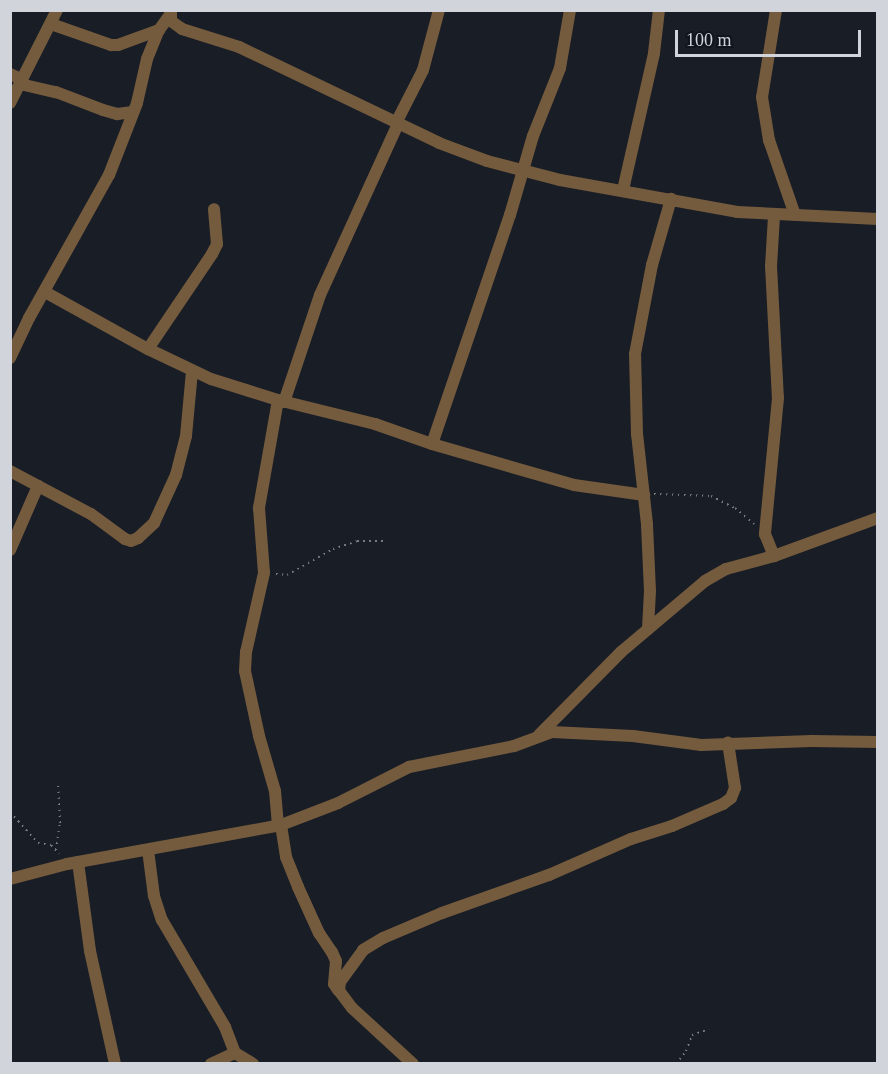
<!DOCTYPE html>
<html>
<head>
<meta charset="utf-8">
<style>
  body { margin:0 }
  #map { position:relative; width:888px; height:1074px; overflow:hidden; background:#191d26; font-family:Georgia,serif }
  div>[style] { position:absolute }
  .path>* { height:2px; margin-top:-1px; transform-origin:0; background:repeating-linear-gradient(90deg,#777b82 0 1.5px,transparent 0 6px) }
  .street>* { height:12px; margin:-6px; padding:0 6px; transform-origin:6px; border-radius:6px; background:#745b3d }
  span { translate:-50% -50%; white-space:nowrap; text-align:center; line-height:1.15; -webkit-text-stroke:6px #10141c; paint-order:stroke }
  .frame { position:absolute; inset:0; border:12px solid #d1d4da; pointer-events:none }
  .scale { position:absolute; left:675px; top:30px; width:186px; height:27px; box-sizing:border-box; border:3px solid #d1d4da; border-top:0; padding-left:8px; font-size:18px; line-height:21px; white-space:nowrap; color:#d1d4da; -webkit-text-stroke:4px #10141c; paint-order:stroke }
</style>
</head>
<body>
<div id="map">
  <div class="path">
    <i style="left:654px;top:494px;width:57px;rotate:2deg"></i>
    <i style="left:711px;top:496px;width:27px;rotate:27deg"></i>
    <i style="left:735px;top:508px;width:25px;rotate:40deg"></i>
    <i style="left:276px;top:574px;width:11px;rotate:5deg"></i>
    <i style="left:287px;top:575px;width:53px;rotate:-29.5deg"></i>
    <i style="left:333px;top:549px;width:25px;rotate:-18deg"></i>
    <i style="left:357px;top:541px;width:27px"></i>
    <i style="left:10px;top:812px;width:42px;rotate:47.9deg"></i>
    <i style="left:38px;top:843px;width:13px;rotate:9deg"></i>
    <i style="left:51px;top:845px;width:12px;rotate:48deg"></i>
    <i style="left:56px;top:850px;width:27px;rotate:-82deg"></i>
    <i style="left:60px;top:823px;width:39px;rotate:-93deg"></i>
    <i style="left:676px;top:1064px;width:16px;rotate:-52deg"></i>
    <i style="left:686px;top:1051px;width:17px;rotate:-69deg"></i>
    <i style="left:692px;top:1035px;width:18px;rotate:-19deg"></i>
  </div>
  <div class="street">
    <i style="left:171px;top:10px;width:11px;rotate:90deg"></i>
    <i style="left:171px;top:21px;width:14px;rotate:36deg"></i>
    <i style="left:182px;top:29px;width:60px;rotate:17.5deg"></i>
    <i style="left:239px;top:47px;width:222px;rotate:25.6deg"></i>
    <i style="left:439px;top:143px;width:51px;rotate:20.6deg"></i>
    <i style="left:487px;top:161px;width:75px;rotate:14.6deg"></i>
    <i style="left:560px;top:180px;width:180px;rotate:10.2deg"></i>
    <i style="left:737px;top:212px;width:141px;rotate:2.8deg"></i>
    <i style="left:776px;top:10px;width:88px;rotate:99.1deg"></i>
    <i style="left:762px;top:97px;width:44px;rotate:80.8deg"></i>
    <i style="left:769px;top:140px;width:79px;rotate:70.9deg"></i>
    <i style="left:51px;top:24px;width:64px;rotate:19.3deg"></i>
    <i style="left:111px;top:45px;width:7px"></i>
    <i style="left:118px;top:45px;width:44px;rotate:-20.1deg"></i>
    <i style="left:10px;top:74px;width:14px;rotate:25deg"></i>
    <i style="left:20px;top:84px;width:37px;rotate:13deg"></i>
    <i style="left:56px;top:92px;width:50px;rotate:21deg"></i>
    <i style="left:103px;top:110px;width:15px;rotate:16deg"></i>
    <i style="left:117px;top:114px;width:16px;rotate:-7deg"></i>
    <i style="left:10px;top:103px;width:104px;rotate:-63.2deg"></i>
    <i style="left:396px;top:123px;width:59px;rotate:-63deg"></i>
    <i style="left:423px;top:70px;width:62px;rotate:-75.1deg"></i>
    <i style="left:623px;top:190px;width:140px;rotate:-77.2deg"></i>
    <i style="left:654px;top:53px;width:43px;rotate:-83.4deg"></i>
    <i style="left:774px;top:216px;width:50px;rotate:93.4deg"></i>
    <i style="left:771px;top:266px;width:132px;rotate:87deg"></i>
    <i style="left:778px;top:398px;width:137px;rotate:95.5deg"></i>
    <i style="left:765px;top:534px;width:24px;rotate:68deg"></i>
    <i style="left:45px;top:292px;width:118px;rotate:29deg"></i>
    <i style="left:148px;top:349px;width:70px;rotate:25.5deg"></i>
    <i style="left:211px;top:379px;width:70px;rotate:17.4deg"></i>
    <i style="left:278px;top:400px;width:100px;rotate:13.9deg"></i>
    <i style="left:375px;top:424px;width:60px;rotate:19.3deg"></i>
    <i style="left:432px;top:444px;width:148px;rotate:16.1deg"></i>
    <i style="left:574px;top:485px;width:71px;rotate:8.1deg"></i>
    <i style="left:148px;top:349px;width:115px;rotate:-56deg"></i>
    <i style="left:212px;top:254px;width:11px;rotate:-63deg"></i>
    <i style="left:217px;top:244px;width:35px;rotate:-95deg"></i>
    <i style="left:10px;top:358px;width:44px;rotate:-64.6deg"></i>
    <i style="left:29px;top:318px;width:164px;rotate:-60.8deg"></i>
    <i style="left:109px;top:175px;width:77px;rotate:-68.7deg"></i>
    <i style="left:137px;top:103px;width:45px;rotate:-77.2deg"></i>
    <i style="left:147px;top:59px;width:31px;rotate:-68deg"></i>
    <i style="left:159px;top:30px;width:19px;rotate:-54deg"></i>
    <i style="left:278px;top:400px;width:110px;rotate:100deg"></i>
    <i style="left:259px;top:508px;width:65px;rotate:85.6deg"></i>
    <i style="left:264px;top:573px;width:81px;rotate:102.8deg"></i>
    <i style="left:246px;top:652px;width:19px;rotate:93deg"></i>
    <i style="left:245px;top:671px;width:66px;rotate:77.8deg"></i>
    <i style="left:259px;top:736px;width:57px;rotate:73.8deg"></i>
    <i style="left:275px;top:791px;width:35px;rotate:85deg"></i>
    <i style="left:284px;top:402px;width:113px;rotate:-71.4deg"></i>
    <i style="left:320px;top:295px;width:188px;rotate:-65.5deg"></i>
    <i style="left:432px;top:444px;width:242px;rotate:-71.2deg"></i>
    <i style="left:510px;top:215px;width:82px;rotate:-73.8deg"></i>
    <i style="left:533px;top:136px;width:73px;rotate:-68.3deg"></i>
    <i style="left:560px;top:68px;width:59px;rotate:-80.2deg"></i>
    <i style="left:10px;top:471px;width:92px;rotate:28deg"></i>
    <i style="left:91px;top:514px;width:42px;rotate:36.3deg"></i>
    <i style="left:125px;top:539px;width:6px;rotate:18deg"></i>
    <i style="left:131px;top:541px;width:8px;rotate:-23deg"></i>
    <i style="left:138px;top:538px;width:22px;rotate:-43deg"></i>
    <i style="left:154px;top:523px;width:53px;rotate:-65.4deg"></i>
    <i style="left:176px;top:475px;width:40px;rotate:-75.6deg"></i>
    <i style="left:186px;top:436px;width:65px;rotate:-84.7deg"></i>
    <i style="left:10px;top:550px;width:70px;rotate:-66.4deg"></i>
    <i style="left:648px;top:629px;width:38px;rotate:-87deg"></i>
    <i style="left:650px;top:591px;width:67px;rotate:-92.6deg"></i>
    <i style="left:647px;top:524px;width:91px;rotate:-96.3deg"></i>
    <i style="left:637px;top:434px;width:80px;rotate:-91.4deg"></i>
    <i style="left:635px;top:354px;width:91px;rotate:-79.2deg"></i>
    <i style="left:652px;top:265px;width:69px;rotate:-73.9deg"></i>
    <i style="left:539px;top:735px;width:117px;rotate:-45.3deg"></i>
    <i style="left:621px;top:652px;width:110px;rotate:-40.2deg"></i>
    <i style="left:705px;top:581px;width:24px;rotate:-30deg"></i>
    <i style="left:726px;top:569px;width:50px;rotate:-15.2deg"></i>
    <i style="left:774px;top:556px;width:111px;rotate:-20.1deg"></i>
    <i style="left:281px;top:825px;width:32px;rotate:81deg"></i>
    <i style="left:286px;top:857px;width:32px;rotate:68deg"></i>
    <i style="left:298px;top:887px;width:51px;rotate:65.5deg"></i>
    <i style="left:319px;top:933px;width:23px;rotate:56deg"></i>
    <i style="left:332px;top:952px;width:10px;rotate:66deg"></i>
    <i style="left:336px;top:961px;width:23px;rotate:95deg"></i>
    <i style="left:334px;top:984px;width:7px;rotate:56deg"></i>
    <i style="left:148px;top:850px;width:46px;rotate:82.6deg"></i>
    <i style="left:154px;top:896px;width:25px;rotate:72deg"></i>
    <i style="left:162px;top:920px;width:124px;rotate:59.5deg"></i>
    <i style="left:225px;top:1027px;width:28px;rotate:69deg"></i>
    <i style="left:78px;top:862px;width:90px;rotate:82.3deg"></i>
    <i style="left:90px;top:951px;width:116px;rotate:77.5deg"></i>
    <i style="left:10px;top:879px;width:59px;rotate:-14.7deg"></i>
    <i style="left:67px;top:864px;width:218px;rotate:-10.3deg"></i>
    <i style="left:281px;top:825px;width:61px;rotate:-21.1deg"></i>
    <i style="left:338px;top:803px;width:80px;rotate:-26.9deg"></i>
    <i style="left:409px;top:767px;width:107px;rotate:-11.3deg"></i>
    <i style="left:514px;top:746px;width:40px;rotate:-20.2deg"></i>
    <i style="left:552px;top:732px;width:81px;rotate:2.8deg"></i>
    <i style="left:633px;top:736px;width:69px;rotate:7.5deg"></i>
    <i style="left:701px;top:745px;width:111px;rotate:-2.1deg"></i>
    <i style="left:812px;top:741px;width:66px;rotate:0.9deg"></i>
    <i style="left:211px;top:1064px;width:26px;rotate:-25deg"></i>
    <i style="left:235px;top:1053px;width:21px;rotate:31deg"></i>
    <i style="left:413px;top:1064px;width:83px;rotate:-137.4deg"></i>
    <i style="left:352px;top:1008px;width:21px;rotate:-127deg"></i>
    <i style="left:339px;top:991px;width:9px;rotate:-84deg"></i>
    <i style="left:340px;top:982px;width:39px;rotate:-54deg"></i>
    <i style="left:363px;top:950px;width:23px;rotate:-31deg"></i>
    <i style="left:383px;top:938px;width:64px;rotate:-23deg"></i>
    <i style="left:442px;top:913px;width:114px;rotate:-19.6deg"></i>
    <i style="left:549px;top:875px;width:90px;rotate:-23.7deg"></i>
    <i style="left:631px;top:839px;width:43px;rotate:-17.6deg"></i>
    <i style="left:672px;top:826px;width:56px;rotate:-23.3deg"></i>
    <i style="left:723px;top:804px;width:10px;rotate:-37deg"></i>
    <i style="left:731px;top:798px;width:11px;rotate:-68deg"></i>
    <i style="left:735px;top:788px;width:46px;rotate:-98.8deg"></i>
  </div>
  <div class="frame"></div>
  <div class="scale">100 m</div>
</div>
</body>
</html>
